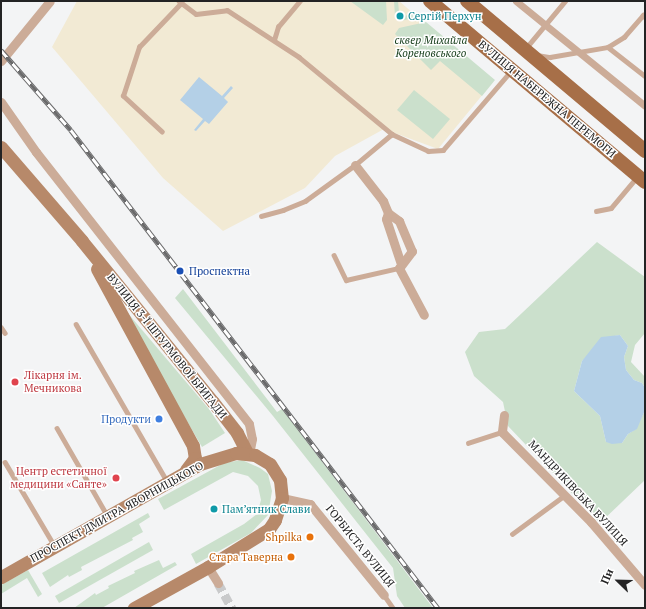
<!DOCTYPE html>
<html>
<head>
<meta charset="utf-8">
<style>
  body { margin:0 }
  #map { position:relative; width:646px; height:609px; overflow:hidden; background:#f3f4f5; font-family:"PT Serif",serif }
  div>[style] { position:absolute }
  .education>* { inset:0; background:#f2ead4 }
  .green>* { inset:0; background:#cbe0cc }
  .water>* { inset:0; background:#b4d0e7 }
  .minor-tunnel>* { height:9px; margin-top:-4.5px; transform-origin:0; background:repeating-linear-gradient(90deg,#c9cacb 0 9px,transparent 0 13.5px) }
  .service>* { height:4.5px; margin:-2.25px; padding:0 2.25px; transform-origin:2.25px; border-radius:2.25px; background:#ccac98 }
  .pedestrian>* { height:7px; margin:-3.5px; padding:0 3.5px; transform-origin:3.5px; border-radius:3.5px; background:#ccac98 }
  .minor>* { height:9px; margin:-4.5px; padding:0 4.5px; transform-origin:4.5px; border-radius:4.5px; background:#ccac98 }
  .secondary>* { height:13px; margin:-6.5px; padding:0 6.5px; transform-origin:6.5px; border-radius:6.5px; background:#b7896a }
  .primary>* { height:14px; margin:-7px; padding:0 7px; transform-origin:7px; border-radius:7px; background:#a76f48 }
  .rail>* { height:4.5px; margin-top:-2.25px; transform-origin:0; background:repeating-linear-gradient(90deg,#fff 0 9px,#6a6a6b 0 18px); box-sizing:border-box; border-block:1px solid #6a6a6b }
  .dots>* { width:11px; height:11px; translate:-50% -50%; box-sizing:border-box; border:2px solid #fff; border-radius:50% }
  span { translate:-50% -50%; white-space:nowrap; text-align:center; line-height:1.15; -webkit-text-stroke:3px #fff; paint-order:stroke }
  .culture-label { font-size:11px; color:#0d838f }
  .left { translate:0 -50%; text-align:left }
  .park-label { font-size:11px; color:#163d1a; font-style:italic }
  .street-label { font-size:11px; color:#232324 }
  .transit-label { font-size:11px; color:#164399 }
  .health-label { font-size:11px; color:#be3a42 }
  .right { translate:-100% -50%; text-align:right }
  .shop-label { font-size:11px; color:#366cbe }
  .food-label { font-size:11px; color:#c56008 }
  .frame { position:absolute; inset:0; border:2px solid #232324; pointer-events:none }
  .north { position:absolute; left:598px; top:561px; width:40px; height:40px; -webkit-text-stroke:3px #fff; paint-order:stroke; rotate:293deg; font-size:11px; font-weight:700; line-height:16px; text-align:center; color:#232324 }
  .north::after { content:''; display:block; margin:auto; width:14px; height:18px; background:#232324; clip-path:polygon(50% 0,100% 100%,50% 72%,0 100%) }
</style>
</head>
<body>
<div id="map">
  <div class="education">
    <i style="clip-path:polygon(77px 1px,399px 1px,493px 82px,438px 149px,384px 129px,335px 156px,305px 188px,223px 231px,163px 178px,52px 47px)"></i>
  </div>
  <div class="green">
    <i style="clip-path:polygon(350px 1px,386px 1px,387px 20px,383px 25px)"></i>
    <i style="clip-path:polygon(394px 1px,398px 1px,399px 12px,404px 16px,416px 13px,420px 16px,401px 21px,395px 16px)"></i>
    <i style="clip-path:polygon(426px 22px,495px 80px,482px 96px,440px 61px,431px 70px,395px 34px,399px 28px)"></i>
    <i style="clip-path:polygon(414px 90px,450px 119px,433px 139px,397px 110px)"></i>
    <i style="clip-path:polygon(597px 242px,645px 277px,645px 333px,635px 345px,631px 362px,645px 377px,645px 388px,642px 383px,634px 380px,626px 370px,624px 357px,628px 346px,620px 335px,609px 337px,582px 361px,574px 391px,600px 416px,606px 442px,622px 443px,628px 434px,636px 429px,645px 410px,645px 480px,600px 523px,508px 426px,503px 402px,474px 376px,465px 352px,479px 332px,505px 329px)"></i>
    <i style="clip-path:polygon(183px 289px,277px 412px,282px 409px,433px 608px,405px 608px,397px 596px,393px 568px,273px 416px,175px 298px)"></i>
    <i style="clip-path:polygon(115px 298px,209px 409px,225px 433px,202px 447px)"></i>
    <i style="clip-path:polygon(242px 460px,260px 468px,268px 474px,272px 491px,268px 515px,251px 533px,196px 564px,191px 554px,244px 524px,257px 514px,261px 500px,258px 486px,248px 476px,233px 472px,164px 510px,158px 499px,224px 463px)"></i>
    <i style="clip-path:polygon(148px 513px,150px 517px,139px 524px,143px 532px,132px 538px,133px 540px,81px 567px,82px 570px,69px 577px,68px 575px,50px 587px,42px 573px)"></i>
    <i style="clip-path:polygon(149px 542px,153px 550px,59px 603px,55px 596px)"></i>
    <i style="clip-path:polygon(159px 560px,163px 568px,175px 562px,177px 565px,102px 608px,74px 608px,95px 593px,96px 595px,109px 588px,108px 586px,135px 573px,134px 571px)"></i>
    <i style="clip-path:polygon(28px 570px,42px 594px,38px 597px,27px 578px,1px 594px,1px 585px)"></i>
  </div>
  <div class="water">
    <i style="clip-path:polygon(199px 77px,222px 96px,231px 86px,233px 88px,224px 98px,228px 102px,209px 124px,205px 121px,196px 131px,194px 130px,203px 119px,180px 100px)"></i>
    <i style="clip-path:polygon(620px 335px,628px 346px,624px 357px,626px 370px,634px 380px,642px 383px,645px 388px,645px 410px,637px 429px,628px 434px,622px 443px,612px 444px,606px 442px,600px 416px,574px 391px,582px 361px,601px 337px)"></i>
  </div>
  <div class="minor-tunnel">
    <i style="left:218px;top:583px;width:29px;rotate:61deg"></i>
  </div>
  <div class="service">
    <i style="left:179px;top:1px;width:21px;rotate:37deg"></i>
    <i style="left:196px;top:14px;width:31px;rotate:-7deg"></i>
    <i style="left:227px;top:10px;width:86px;rotate:33.1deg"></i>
    <i style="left:299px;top:57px;width:121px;rotate:39.6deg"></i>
    <i style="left:274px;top:40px;width:14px;rotate:-73deg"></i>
    <i style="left:278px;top:27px;width:34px;rotate:-50deg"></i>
    <i style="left:608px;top:47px;width:47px;rotate:38.1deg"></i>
    <i style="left:526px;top:48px;width:61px;rotate:-50.3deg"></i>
    <i style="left:537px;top:55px;width:13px;rotate:9deg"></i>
    <i style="left:550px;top:57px;width:59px;rotate:-9.8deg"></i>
    <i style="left:608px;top:47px;width:19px;rotate:-32deg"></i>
    <i style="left:624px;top:37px;width:29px;rotate:-49deg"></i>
    <i style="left:643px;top:15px;width:3px;rotate:45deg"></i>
    <i style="left:162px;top:132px;width:53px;rotate:-137.3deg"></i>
    <i style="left:123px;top:96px;width:52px;rotate:-71.9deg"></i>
    <i style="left:139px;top:47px;width:61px;rotate:-46.3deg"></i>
    <i style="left:596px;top:211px;width:15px;rotate:-11deg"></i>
    <i style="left:611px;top:208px;width:39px;rotate:-50deg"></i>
    <i style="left:261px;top:216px;width:23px;rotate:-15deg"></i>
    <i style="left:283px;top:210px;width:24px;rotate:-22deg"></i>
    <i style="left:305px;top:201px;width:62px;rotate:-35.8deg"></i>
    <i style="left:355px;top:165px;width:48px;rotate:-40deg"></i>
    <i style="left:392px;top:134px;width:40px;rotate:25deg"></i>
    <i style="left:428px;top:151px;width:15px;rotate:-4deg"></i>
    <i style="left:443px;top:150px;width:104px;rotate:-49.3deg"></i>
    <i style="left:334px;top:255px;width:28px;rotate:64deg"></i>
    <i style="left:346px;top:280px;width:54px;rotate:-12.8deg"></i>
    <i style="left:76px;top:324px;width:181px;rotate:59.9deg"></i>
    <i style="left:1px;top:327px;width:7px;rotate:56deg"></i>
    <i style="left:57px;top:428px;width:100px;rotate:60.1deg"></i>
    <i style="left:468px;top:443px;width:36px;rotate:-18deg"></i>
    <i style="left:5px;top:462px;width:96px;rotate:59.4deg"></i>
    <i style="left:512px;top:534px;width:66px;rotate:-36.3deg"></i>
    <i style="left:384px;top:595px;width:16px;rotate:55deg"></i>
  </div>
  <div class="pedestrian">
    <i style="left:516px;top:1px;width:166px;rotate:39.1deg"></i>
  </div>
  <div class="minor">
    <i style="left:1px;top:61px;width:77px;rotate:-50.8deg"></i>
    <i style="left:1px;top:102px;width:61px;rotate:55deg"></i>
    <i style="left:36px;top:152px;width:345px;rotate:51.9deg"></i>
    <i style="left:249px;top:424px;width:15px;rotate:79deg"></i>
    <i style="left:252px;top:439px;width:15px;rotate:101deg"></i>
    <i style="left:355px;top:165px;width:46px;rotate:52.1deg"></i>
    <i style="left:383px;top:201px;width:13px;rotate:67deg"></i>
    <i style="left:388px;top:213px;width:14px;rotate:36deg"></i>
    <i style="left:399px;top:221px;width:33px;rotate:67deg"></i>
    <i style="left:412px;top:251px;width:21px;rotate:127deg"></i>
    <i style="left:399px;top:268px;width:53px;rotate:62deg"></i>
    <i style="left:388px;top:213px;width:6px;rotate:108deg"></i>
    <i style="left:386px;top:219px;width:47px;rotate:71.6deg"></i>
    <i style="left:504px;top:415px;width:17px;rotate:97deg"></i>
    <i style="left:502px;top:432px;width:127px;rotate:45.3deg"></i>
    <i style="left:591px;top:522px;width:83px;rotate:49.4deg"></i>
    <i style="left:282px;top:498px;width:29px;rotate:12deg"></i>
    <i style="left:310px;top:504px;width:117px;rotate:50.9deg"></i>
    <i style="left:208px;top:567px;width:19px;rotate:58deg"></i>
  </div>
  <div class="secondary">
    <i style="left:1px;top:147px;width:124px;rotate:49.2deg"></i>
    <i style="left:82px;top:241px;width:208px;rotate:50.9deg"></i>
    <i style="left:213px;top:402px;width:39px;rotate:52deg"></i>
    <i style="left:237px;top:433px;width:22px;rotate:63deg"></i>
    <i style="left:97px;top:269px;width:201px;rotate:61.5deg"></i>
    <i style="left:193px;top:446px;width:12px;rotate:81deg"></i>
    <i style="left:195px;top:458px;width:15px;rotate:127deg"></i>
    <i style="left:1px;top:577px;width:229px;rotate:-29.6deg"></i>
    <i style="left:200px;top:464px;width:38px;rotate:-17deg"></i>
    <i style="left:236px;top:453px;width:19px;rotate:6deg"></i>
    <i style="left:255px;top:455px;width:17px;rotate:31deg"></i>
    <i style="left:270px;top:464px;width:19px;rotate:58deg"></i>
    <i style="left:280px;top:480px;width:18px;rotate:84deg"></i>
    <i style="left:282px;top:498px;width:23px;rotate:108deg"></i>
    <i style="left:275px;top:520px;width:11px;rotate:124deg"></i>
    <i style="left:269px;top:529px;width:72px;rotate:148.1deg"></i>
    <i style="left:208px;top:567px;width:85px;rotate:151deg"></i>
  </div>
  <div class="primary">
    <i style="left:430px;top:1px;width:281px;rotate:40.1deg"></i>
    <i style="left:467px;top:1px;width:233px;rotate:40.1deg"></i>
  </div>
  <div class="rail">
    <i style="left:1px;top:50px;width:106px;rotate:48.8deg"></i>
    <i style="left:71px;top:130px;width:603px;rotate:52.48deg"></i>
  </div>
  <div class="dots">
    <i style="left:400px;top:16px;background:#0f9aa8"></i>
    <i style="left:180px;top:271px;background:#1a4fb4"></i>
    <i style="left:15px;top:382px;background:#e0444e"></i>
    <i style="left:159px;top:419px;background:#3f7fe0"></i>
    <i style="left:116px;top:478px;background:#e0444e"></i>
    <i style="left:214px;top:509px;background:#0f9aa8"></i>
    <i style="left:310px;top:537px;background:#e8710a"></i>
    <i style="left:291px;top:557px;background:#e8710a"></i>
  </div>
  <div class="culture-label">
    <span class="left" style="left:408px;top:16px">Сергій Перхун</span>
    <span class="left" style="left:222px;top:509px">Пам’ятник Слави</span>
  </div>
  <div class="park-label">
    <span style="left:431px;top:47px">сквер Михайла<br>Кореновського</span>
  </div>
  <div class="street-label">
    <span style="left:547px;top:99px;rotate:40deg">ВУЛИЦЯ НАБЕРЕЖНА ПЕРЕМОГИ</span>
    <span style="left:167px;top:346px;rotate:51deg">ВУЛИЦЯ 3-Ї ШТУРМОВОЇ БРИГАДИ</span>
    <span style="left:578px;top:493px;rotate:47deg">МАНДРИКІВСЬКА ВУЛИЦЯ</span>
    <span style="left:117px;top:512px;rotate:-29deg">ПРОСПЕКТ ДМИТРА ЯВОРНИЦЬКОГО</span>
    <span style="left:360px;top:546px;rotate:51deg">ГОРБИСТА ВУЛИЦЯ</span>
  </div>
  <div class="transit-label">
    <span class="left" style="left:189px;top:271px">Проспектна</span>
  </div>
  <div class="health-label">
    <span class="left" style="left:24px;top:382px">Лікарня ім.<br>Мечникова</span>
    <span class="right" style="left:107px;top:478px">Центр естетичної<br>медицини «Санте»</span>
  </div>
  <div class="shop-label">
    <span class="right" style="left:151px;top:419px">Продукти</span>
  </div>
  <div class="food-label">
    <span class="right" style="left:302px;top:537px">Shpilka</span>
    <span class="right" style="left:283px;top:557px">Стара Таверна</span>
  </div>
  <div class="frame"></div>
  <div class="north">Пн</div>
</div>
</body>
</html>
